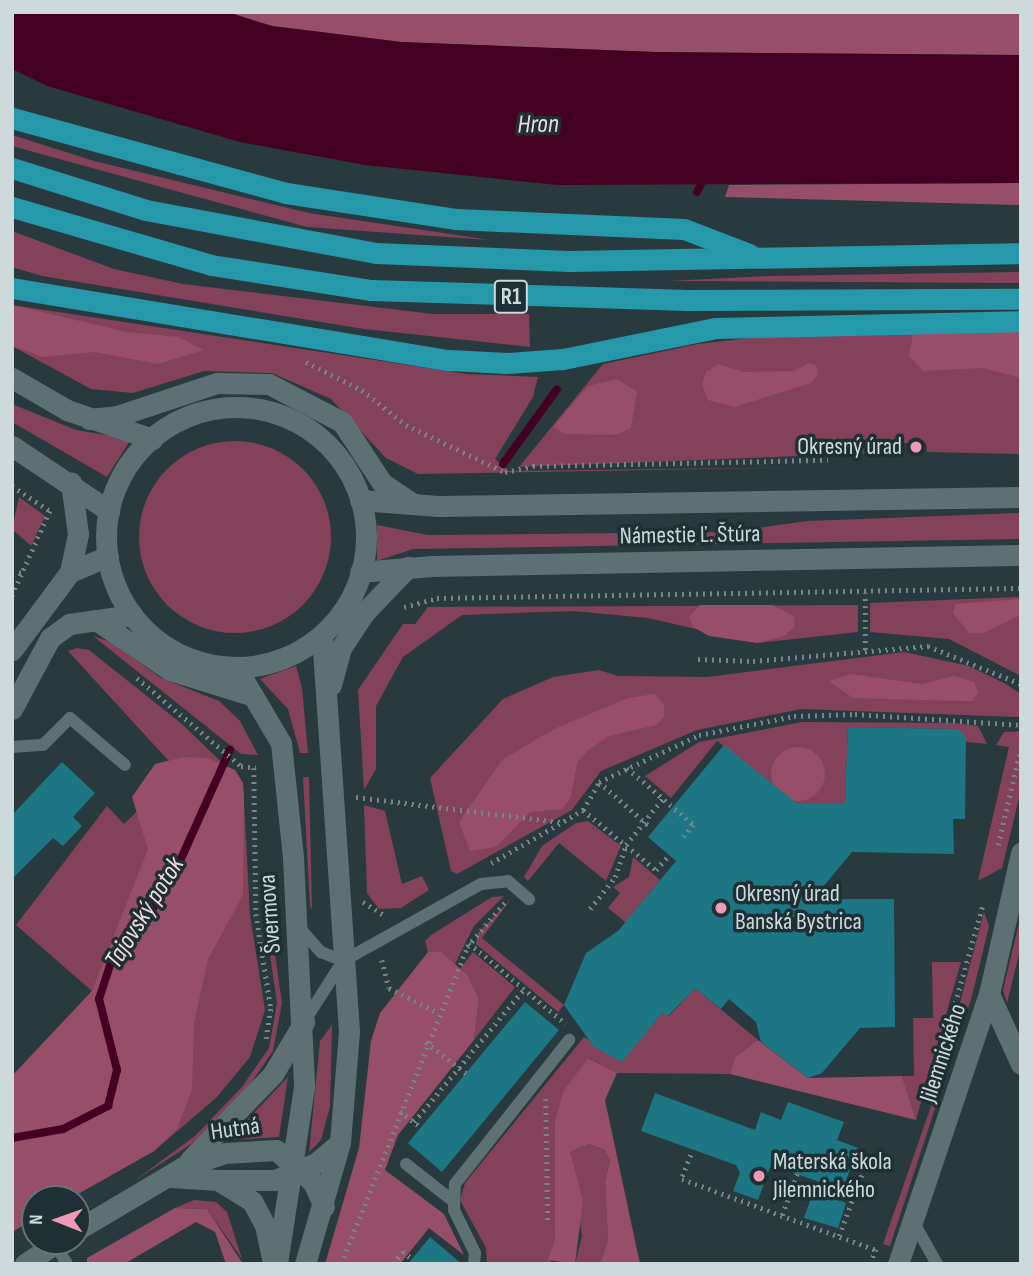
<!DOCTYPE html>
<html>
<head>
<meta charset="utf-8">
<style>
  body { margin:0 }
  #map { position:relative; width:1033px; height:1276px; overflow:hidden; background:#283a3e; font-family:"Sofia Sans Condensed",sans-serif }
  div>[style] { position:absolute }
  .green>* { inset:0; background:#83425a }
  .round { border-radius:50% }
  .forest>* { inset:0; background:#974e69 }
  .water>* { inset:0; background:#440021 }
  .stream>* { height:8px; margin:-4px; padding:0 4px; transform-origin:4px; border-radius:4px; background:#440021 }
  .building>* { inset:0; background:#1d7684 }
  .path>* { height:4.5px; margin-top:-2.25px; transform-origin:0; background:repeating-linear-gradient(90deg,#768588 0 2px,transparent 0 7px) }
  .service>* { height:12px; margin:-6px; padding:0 6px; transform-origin:6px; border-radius:6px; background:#5d7175 }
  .minor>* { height:21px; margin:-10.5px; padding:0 10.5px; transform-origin:10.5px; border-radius:10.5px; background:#5d7175 }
  .tertiary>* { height:21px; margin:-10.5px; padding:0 10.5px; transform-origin:10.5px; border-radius:10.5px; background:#5d7175 }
  .secondary>* { height:21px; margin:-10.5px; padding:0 10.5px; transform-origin:10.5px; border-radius:10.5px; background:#5d7175 }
  .secondary>.ring { margin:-10.5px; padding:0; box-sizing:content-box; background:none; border:21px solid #5d7175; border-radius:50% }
  .motorway>* { height:21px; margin:-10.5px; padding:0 10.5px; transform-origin:10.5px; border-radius:10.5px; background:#2599aa }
  .dots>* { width:19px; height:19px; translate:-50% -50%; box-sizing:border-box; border:4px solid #1e3033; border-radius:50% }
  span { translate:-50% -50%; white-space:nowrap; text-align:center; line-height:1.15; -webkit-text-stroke:7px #1e3033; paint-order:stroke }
  .shield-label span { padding:2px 5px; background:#1e3033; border:2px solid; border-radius:5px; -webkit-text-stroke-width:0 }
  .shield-label { font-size:23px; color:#ced9db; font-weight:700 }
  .poi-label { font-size:24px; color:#ced9db }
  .right { translate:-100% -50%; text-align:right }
  .left { translate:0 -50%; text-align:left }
  .street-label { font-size:24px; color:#ced9db }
  .water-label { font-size:26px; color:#f2dce2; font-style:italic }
  .frame { position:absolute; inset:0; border:14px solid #ced9db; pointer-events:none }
  .north { position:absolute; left:21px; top:1185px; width:70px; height:70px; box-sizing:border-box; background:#1e3033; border:2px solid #647476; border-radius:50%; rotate:271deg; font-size:19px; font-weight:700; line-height:28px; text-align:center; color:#ced9db }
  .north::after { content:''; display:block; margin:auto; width:24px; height:32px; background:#f09ab7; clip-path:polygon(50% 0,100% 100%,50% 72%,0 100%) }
</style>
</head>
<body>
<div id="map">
  <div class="green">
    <i style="clip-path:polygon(12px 135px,94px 161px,309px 213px,490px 240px,307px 227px,12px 146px)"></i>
    <i style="clip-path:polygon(12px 231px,114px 269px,183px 284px,433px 314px,529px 314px,530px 347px,364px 329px,42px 276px,12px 267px)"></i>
    <i style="clip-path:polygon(1021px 272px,1021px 283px,668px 281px,770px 276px)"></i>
    <i style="clip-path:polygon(12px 305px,467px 374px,538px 377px,533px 397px,495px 459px,509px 471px,827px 467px,418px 474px,386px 458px,331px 399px,272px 373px,204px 371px,133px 393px,91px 389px,12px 346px)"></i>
    <i style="clip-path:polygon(1021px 329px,1021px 454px,927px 452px,926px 443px,902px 443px,901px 452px,519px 467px,603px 364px,698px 344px,799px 332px)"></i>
    <i style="clip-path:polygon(12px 404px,76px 430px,131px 439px,107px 477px,12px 422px)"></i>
    <i class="round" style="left:139px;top:441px;width:192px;height:192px"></i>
    <i style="clip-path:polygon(19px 497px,45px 516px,31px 546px,12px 529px)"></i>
    <i style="clip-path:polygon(1021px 513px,1021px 539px,413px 549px,377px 561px,377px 525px,428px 535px,729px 532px,807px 521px)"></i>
    <i style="clip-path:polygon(1021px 597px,1021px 676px,949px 639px,870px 632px,870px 603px)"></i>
    <i style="clip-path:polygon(858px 605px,858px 632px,757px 643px,648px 618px,573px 611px,462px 615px,403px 657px,376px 706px,376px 769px,364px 790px,358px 690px,403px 624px,415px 624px,428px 607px)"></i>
    <i style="clip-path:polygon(93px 636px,111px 642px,161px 678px,219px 701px,240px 721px,258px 755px,241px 754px)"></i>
    <i style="clip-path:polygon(77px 648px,89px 650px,182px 724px,243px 783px,250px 915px,265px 1010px,250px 1057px,216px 1098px,154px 1151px,69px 1199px,35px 1199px,35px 1218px,12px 1232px,12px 1076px,92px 991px,16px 925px,107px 806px,124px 824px,178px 771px,68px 651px)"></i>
    <i style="clip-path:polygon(904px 652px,969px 666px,1004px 683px,1021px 694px,1021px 717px,801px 709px,697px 730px,601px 771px,572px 810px,457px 874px,451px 871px,430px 778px,503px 699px,553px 677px,599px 670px,618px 676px,707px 677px)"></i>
    <i style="clip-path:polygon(296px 666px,302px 688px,308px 753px,300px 753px,288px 709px,260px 679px)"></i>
    <i style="clip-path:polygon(802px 722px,955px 723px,978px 726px,987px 744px,967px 742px,958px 729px,848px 727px,845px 804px,798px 804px,717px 741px,671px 798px,645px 776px,699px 742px)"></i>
    <i style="clip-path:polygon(1021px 731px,1021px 790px,1002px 868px,978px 881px,1009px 747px,996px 745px,1004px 732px)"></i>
    <i style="clip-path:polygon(303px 777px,309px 777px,312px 909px,310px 906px)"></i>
    <i style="clip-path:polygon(364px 805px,385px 811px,402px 884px,422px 876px,429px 890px,401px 908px,379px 909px,367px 893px)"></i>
    <i style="clip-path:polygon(588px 821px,621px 846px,606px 881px,559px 843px,528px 881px,524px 877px,542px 846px,576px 823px)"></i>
    <i style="clip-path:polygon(633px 857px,660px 880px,630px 917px,630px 926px,608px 908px,620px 893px,613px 887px,629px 877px)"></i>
    <i style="clip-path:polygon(504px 896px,474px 926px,455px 964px,442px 952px,428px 952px,425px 941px,431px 935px,492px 897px)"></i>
    <i style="clip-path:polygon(511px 899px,482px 938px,564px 1005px,558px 1012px,476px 944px,478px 933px)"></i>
    <i style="clip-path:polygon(984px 912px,989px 926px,972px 996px,890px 1246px,883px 1244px,937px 1089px)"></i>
    <i style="clip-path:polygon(1021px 915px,1021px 946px,1007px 1003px,1003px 990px)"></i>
    <i style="clip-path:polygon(270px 920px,282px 1003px,273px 1051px,246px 1090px,196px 1141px,134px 1181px,195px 1136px,242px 1087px,269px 1048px,277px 1003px,265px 921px)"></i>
    <i style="clip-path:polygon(473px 952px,515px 987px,474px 1040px,479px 1000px,460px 969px)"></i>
    <i style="clip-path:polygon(932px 962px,961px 962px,916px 1120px,902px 1076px,914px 1076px,913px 1018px,933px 1018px)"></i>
    <i style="clip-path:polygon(695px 988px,758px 1040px,735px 1057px,730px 1074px,617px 1073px,589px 1058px,555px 1122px,555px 1239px,550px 1264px,487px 1264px,486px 1248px,460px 1200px,465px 1183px,584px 1037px,622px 1061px,663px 1012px,669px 1016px)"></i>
    <i style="clip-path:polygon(332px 1025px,330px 1107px,321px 1140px,309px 1152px,320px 1041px)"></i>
    <i style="clip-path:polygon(288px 1077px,279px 1137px,231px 1140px,232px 1136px)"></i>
    <i style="clip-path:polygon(589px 1144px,605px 1150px,610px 1161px,605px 1181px,608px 1240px,600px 1264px,575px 1264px,582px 1236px,570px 1152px)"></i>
    <i style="clip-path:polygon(194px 1200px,216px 1202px,227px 1212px,242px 1259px,207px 1209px,175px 1208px)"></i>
  </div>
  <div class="forest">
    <i style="clip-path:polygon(227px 12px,1021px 12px,1021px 55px,655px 52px,401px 42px,272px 26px)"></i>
    <i style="clip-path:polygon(1021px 183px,1021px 205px,725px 197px,729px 185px)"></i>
    <i style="clip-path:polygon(12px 305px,127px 332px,178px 337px,204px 350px,158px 364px,95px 352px,43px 357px,12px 346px)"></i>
    <i style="clip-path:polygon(1021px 329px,1021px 378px,983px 368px,923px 371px,909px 356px,913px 334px,928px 330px)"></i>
    <i style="clip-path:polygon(809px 363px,816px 365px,818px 374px,811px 383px,734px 407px,708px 400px,702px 384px,706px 372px,718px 364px,744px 372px,794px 371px)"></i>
    <i style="clip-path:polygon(617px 379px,637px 392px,631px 428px,616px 435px,565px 434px,553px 427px,588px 386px)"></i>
    <i style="clip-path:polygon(1021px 599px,1021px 615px,983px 633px,969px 633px,953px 613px,956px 604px)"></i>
    <i style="clip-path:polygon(700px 605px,773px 605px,795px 617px,794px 627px,784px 636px,757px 643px,709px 636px,693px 627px,689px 617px)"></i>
    <i style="clip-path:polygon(851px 674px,922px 684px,954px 676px,974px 682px,978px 692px,973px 701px,961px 701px,853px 698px,829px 681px)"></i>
    <i style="clip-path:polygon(655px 694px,664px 704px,664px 717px,656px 725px,609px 736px,588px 750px,577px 763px,571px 797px,562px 809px,530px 812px,496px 847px,470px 851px,459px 822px,502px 760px,554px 729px,628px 698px)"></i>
    <i class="round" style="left:771px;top:747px;width:54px;height:54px"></i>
    <i style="clip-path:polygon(184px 757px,208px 758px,235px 770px,243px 783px,244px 802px,243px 895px,208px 959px,194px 1023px,192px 1090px,177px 1129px,154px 1151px,69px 1199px,35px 1199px,35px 1218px,12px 1232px,12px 1076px,92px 991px,148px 849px,132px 797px,155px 764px)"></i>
    <i style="clip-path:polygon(428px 952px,442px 952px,468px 976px,479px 1000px,474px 1040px,398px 1135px,385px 1170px,444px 1214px,464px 1255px,429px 1228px,400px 1264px,325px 1264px,359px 1148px,371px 1041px,380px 1013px)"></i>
    <i style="clip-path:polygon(758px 1040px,808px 1078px,902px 1076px,916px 1120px,730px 1074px,735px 1057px)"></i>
    <i style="clip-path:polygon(588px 1058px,617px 1073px,605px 1100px,640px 1264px,600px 1264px,608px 1240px,605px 1181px,610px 1161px,605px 1150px,589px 1144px,570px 1152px,583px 1201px,575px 1264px,548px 1260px,555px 1239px,555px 1122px,563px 1092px)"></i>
    <i style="clip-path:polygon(175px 1208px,207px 1209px,243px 1264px,226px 1264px,215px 1232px,196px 1222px,124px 1264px,87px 1264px,87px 1258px)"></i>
  </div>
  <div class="water">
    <i style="clip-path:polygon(12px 12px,227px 12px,272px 26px,401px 42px,655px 52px,1021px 55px,1021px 183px,557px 185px,365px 165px,240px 142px,47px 86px,12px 69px)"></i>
  </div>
  <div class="stream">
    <i style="left:697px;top:192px;width:18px;rotate:-63deg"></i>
    <i style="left:503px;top:464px;width:92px;rotate:-54.2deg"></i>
    <i style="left:12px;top:1138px;width:52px;rotate:-10deg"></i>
    <i style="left:63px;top:1129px;width:51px;rotate:-27.1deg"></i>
    <i style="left:108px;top:1106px;width:37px;rotate:-76deg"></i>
    <i style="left:117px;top:1070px;width:73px;rotate:-104.2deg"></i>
    <i style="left:99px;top:999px;width:40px;rotate:-72deg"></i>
    <i style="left:111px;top:961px;width:50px;rotate:-48.3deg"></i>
    <i style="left:144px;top:924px;width:73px;rotate:-60.3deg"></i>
    <i style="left:180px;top:861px;width:122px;rotate:-65.8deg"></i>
  </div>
  <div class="building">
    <i style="clip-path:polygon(848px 727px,958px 729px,966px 737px,965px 819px,953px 819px,954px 854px,852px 852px,813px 899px,894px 899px,895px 1027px,860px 1028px,822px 1073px,808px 1078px,761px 1042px,756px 1022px,729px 999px,721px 1009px,695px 988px,668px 1016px,663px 1012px,622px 1062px,594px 1047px,564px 1005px,586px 953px,618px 931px,676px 861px,648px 837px,724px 745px,798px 804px,845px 804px)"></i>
    <i style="clip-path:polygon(62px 762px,95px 793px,73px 817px,82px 826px,63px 846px,53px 838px,12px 879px,12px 815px)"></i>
    <i style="clip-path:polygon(525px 1002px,559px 1030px,442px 1172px,408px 1143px)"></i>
    <i style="clip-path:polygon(655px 1093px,755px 1130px,761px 1112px,781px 1120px,788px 1102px,844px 1122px,837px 1140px,858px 1148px,839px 1200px,846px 1203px,838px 1228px,804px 1218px,817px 1181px,771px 1165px,758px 1200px,733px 1191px,740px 1173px,736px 1165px,641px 1131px)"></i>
    <i style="clip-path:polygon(430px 1237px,462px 1264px,408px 1264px)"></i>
  </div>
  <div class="path">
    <i style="left:306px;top:362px;width:63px;rotate:26.6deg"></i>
    <i style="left:362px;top:390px;width:56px;rotate:38.5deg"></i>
    <i style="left:406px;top:425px;width:110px;rotate:25.4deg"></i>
    <i style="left:505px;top:472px;width:29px;rotate:-12deg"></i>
    <i style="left:533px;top:466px;width:295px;rotate:-1.2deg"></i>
    <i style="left:12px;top:486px;width:45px;rotate:33.3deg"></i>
    <i style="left:50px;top:511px;width:93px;rotate:114.1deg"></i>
    <i style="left:12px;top:571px;width:10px;rotate:11deg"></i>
    <i style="left:404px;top:607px;width:34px;rotate:-15deg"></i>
    <i style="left:437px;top:598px;width:584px;rotate:-0.98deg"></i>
    <i style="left:865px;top:650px;width:57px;rotate:-90deg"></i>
    <i style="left:698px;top:659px;width:55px;rotate:2.1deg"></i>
    <i style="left:753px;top:661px;width:176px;rotate:-4.9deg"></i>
    <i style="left:928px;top:646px;width:100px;rotate:22.2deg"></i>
    <i style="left:137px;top:678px;width:136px;rotate:40.2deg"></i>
    <i style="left:241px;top:766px;width:15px;rotate:8deg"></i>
    <i style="left:254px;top:768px;width:146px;rotate:89.2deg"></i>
    <i style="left:256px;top:914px;width:96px;rotate:81deg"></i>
    <i style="left:271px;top:1009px;width:30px;rotate:99deg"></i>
    <i style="left:627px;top:768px;width:88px;rotate:40.4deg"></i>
    <i style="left:694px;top:825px;width:20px;rotate:131deg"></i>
    <i style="left:599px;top:782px;width:67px;rotate:41.3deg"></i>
    <i style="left:356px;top:797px;width:206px;rotate:7deg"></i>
    <i style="left:583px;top:810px;width:94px;rotate:39.4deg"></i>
    <i style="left:656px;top:870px;width:20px;rotate:-49deg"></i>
    <i style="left:998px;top:845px;width:101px;rotate:-76.8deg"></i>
    <i style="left:491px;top:863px;width:106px;rotate:-29.9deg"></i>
    <i style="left:583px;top:810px;width:32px;rotate:-60deg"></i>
    <i style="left:599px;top:782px;width:110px;rotate:-25.2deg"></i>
    <i style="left:699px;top:735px;width:97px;rotate:-11.3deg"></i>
    <i style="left:794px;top:716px;width:61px;rotate:-1.9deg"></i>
    <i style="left:855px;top:714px;width:166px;rotate:3.8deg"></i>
    <i style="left:363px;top:902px;width:25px;rotate:32deg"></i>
    <i style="left:590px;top:909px;width:41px;rotate:-52deg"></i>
    <i style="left:615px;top:877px;width:34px;rotate:-71deg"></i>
    <i style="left:626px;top:845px;width:60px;rotate:-51.8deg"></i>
    <i style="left:469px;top:943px;width:126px;rotate:39.9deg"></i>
    <i style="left:382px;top:960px;width:29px;rotate:76deg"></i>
    <i style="left:389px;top:988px;width:54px;rotate:26.6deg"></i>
    <i style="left:426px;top:1042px;width:51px;rotate:37.8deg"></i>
    <i style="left:938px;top:1064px;width:166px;rotate:-74.3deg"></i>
    <i style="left:546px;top:1099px;width:122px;rotate:89.1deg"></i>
    <i style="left:400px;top:1111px;width:28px;rotate:38deg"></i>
    <i style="left:414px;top:1122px;width:173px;rotate:-50.4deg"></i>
    <i style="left:691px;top:1155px;width:26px;rotate:111deg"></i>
    <i style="left:682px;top:1179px;width:207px;rotate:20.1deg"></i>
    <i style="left:782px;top:1215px;width:44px;rotate:-69.9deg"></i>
    <i style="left:839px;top:1236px;width:86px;rotate:-69.7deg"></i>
    <i style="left:341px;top:1264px;width:341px;rotate:-68.3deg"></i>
    <i style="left:467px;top:947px;width:60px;rotate:-49.7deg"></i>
    <i style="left:393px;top:1264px;width:16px;rotate:-52deg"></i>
    <i style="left:403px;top:1251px;width:12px;rotate:42deg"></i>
    <i style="left:870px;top:1264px;width:17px;rotate:-69deg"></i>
  </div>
  <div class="service">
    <i style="left:12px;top:747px;width:31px;rotate:-4deg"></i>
    <i style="left:43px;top:745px;width:38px;rotate:-45deg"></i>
    <i style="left:70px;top:718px;width:72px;rotate:40.5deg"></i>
    <i style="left:298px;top:926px;width:35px;rotate:49deg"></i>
    <i style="left:321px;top:952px;width:24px;rotate:22deg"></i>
    <i style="left:304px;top:1022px;width:72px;rotate:-57.4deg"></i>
    <i style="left:343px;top:961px;width:158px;rotate:-29.2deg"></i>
    <i style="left:481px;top:884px;width:27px;rotate:-6deg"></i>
    <i style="left:508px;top:881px;width:28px;rotate:41deg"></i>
    <i style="left:406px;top:1164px;width:60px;rotate:38.2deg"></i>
    <i style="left:914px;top:1223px;width:47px;rotate:60.7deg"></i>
    <i style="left:55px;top:1244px;width:23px;rotate:59deg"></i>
    <i style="left:474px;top:1264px;width:11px;rotate:-85deg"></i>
    <i style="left:475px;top:1253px;width:48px;rotate:-116deg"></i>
    <i style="left:454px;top:1210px;width:26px;rotate:-88deg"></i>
    <i style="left:455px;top:1184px;width:184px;rotate:-51.6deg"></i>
  </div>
  <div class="minor">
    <i style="left:70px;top:572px;width:39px;rotate:-78deg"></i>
    <i style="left:78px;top:534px;width:52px;rotate:-97.7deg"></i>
    <i style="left:12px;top:650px;width:97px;rotate:-53.4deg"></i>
    <i style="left:70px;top:572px;width:41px;rotate:-22.8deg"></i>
    <i style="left:12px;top:709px;width:81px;rotate:-61.8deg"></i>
    <i style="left:50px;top:638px;width:24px;rotate:-36deg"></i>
    <i style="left:69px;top:624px;width:64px;rotate:-8.1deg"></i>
    <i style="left:989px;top:994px;width:77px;rotate:65.4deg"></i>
    <i style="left:190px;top:1160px;width:120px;rotate:-46deg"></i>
    <i style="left:273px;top:1074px;width:61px;rotate:-59.2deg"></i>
    <i style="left:171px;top:1177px;width:47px;rotate:3.7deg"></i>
    <i style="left:218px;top:1180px;width:40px;rotate:32deg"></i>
    <i style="left:252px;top:1201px;width:27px;rotate:62deg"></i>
    <i style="left:265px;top:1225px;width:40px;rotate:78deg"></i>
    <i style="left:220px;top:1180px;width:55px"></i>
    <i style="left:275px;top:1180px;width:44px;rotate:-22.5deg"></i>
    <i style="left:316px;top:1163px;width:31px;rotate:-40deg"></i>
    <i style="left:77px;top:1230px;width:123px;rotate:-30.7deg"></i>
    <i style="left:183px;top:1167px;width:44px;rotate:-18.4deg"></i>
    <i style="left:225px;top:1153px;width:51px;rotate:-3.4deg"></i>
    <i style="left:276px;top:1150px;width:49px;rotate:40.9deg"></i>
    <i style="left:313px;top:1182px;width:27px;rotate:66deg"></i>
    <i style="left:25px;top:1264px;width:41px;rotate:-34.1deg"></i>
    <i style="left:898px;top:1264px;width:285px;rotate:-71.4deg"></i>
    <i style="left:989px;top:994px;width:145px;rotate:-77.2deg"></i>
  </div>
  <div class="tertiary">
    <i style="left:96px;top:620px;width:89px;rotate:34deg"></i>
    <i style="left:170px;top:670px;width:85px;rotate:17.2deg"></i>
    <i style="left:236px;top:667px;width:88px;rotate:59.4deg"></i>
    <i style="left:281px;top:743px;width:116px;rotate:84deg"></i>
    <i style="left:293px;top:858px;width:229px;rotate:87.2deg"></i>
    <i style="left:304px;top:1087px;width:179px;rotate:98.7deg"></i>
    <i style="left:331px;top:685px;width:38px;rotate:-75deg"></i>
    <i style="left:341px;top:648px;width:42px;rotate:-56.7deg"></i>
    <i style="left:364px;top:613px;width:64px;rotate:-46.3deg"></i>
    <i style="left:305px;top:1264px;width:126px;rotate:-73.9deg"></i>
    <i style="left:340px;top:1143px;width:112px;rotate:-85.4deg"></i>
    <i style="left:349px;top:1031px;width:397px;rotate:-93.9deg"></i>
  </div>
  <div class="secondary">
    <i style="left:12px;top:378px;width:64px;rotate:30.2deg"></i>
    <i style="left:67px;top:410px;width:90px;rotate:18.8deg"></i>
    <i class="ring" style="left:106px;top:407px;width:239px;height:239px"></i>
    <i style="left:89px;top:419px;width:28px;rotate:-6deg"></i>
    <i style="left:117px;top:416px;width:105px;rotate:-18.3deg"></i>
    <i style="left:217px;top:383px;width:52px;rotate:1.1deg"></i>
    <i style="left:269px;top:384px;width:82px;rotate:27.5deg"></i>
    <i style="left:342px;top:422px;width:73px;rotate:56.7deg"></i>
    <i style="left:382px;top:483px;width:37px;rotate:34deg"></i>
    <i style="left:12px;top:446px;width:117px;rotate:33.8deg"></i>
    <i style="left:360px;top:500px;width:78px;rotate:4.4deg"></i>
    <i style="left:438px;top:506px;width:583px;rotate:-0.88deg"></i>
    <i style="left:360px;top:572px;width:72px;rotate:-4.8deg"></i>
    <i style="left:432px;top:566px;width:589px;rotate:-1.07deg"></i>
  </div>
  <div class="motorway">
    <i style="left:12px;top:118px;width:284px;rotate:15.3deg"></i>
    <i style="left:286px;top:193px;width:171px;rotate:8.7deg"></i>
    <i style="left:455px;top:219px;width:229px;rotate:2.5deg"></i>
    <i style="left:684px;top:229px;width:70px;rotate:21deg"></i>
    <i style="left:12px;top:168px;width:140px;rotate:17.4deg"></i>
    <i style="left:146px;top:210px;width:234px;rotate:10.6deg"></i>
    <i style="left:376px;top:253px;width:193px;rotate:2.4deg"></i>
    <i style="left:569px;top:261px;width:452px;rotate:-1deg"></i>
    <i style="left:12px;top:207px;width:207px;rotate:16.2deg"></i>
    <i style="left:211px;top:265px;width:162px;rotate:8.9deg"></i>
    <i style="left:371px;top:290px;width:316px;rotate:1.8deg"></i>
    <i style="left:687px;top:300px;width:334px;rotate:-0.2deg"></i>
    <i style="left:12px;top:288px;width:443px;rotate:9.4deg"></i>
    <i style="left:449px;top:360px;width:58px;rotate:3deg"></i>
    <i style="left:507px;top:363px;width:56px;rotate:-4.1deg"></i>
    <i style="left:563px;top:359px;width:155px;rotate:-11.5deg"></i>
    <i style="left:715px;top:328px;width:306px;rotate:-1.3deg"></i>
  </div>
  <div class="dots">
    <i style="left:916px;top:447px;background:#f09ab7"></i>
    <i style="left:721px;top:908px;background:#f09ab7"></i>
    <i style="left:759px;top:1176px;background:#f09ab7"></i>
  </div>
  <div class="shield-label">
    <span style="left:511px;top:297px">R1</span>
  </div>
  <div class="poi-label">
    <span class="right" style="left:902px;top:447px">Okresný úrad</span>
    <span class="left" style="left:735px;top:908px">Okresný úrad<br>Banská Bystrica</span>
    <span class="left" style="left:773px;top:1176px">Materská škola<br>Jilemnického</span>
  </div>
  <div class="street-label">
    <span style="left:690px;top:535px;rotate:-1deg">Námestie Ľ. Štúra</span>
    <span style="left:270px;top:914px;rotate:-94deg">Švermova</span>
    <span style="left:943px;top:1053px;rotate:-72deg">Jilemnického</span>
    <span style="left:235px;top:1129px;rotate:-8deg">Hutná</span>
  </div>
  <div class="water-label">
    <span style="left:538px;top:125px;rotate:-1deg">Hron</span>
    <span style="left:145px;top:913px;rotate:-58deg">Tajovský potok</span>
  </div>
  <div class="frame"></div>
  <div class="north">N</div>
</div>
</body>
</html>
